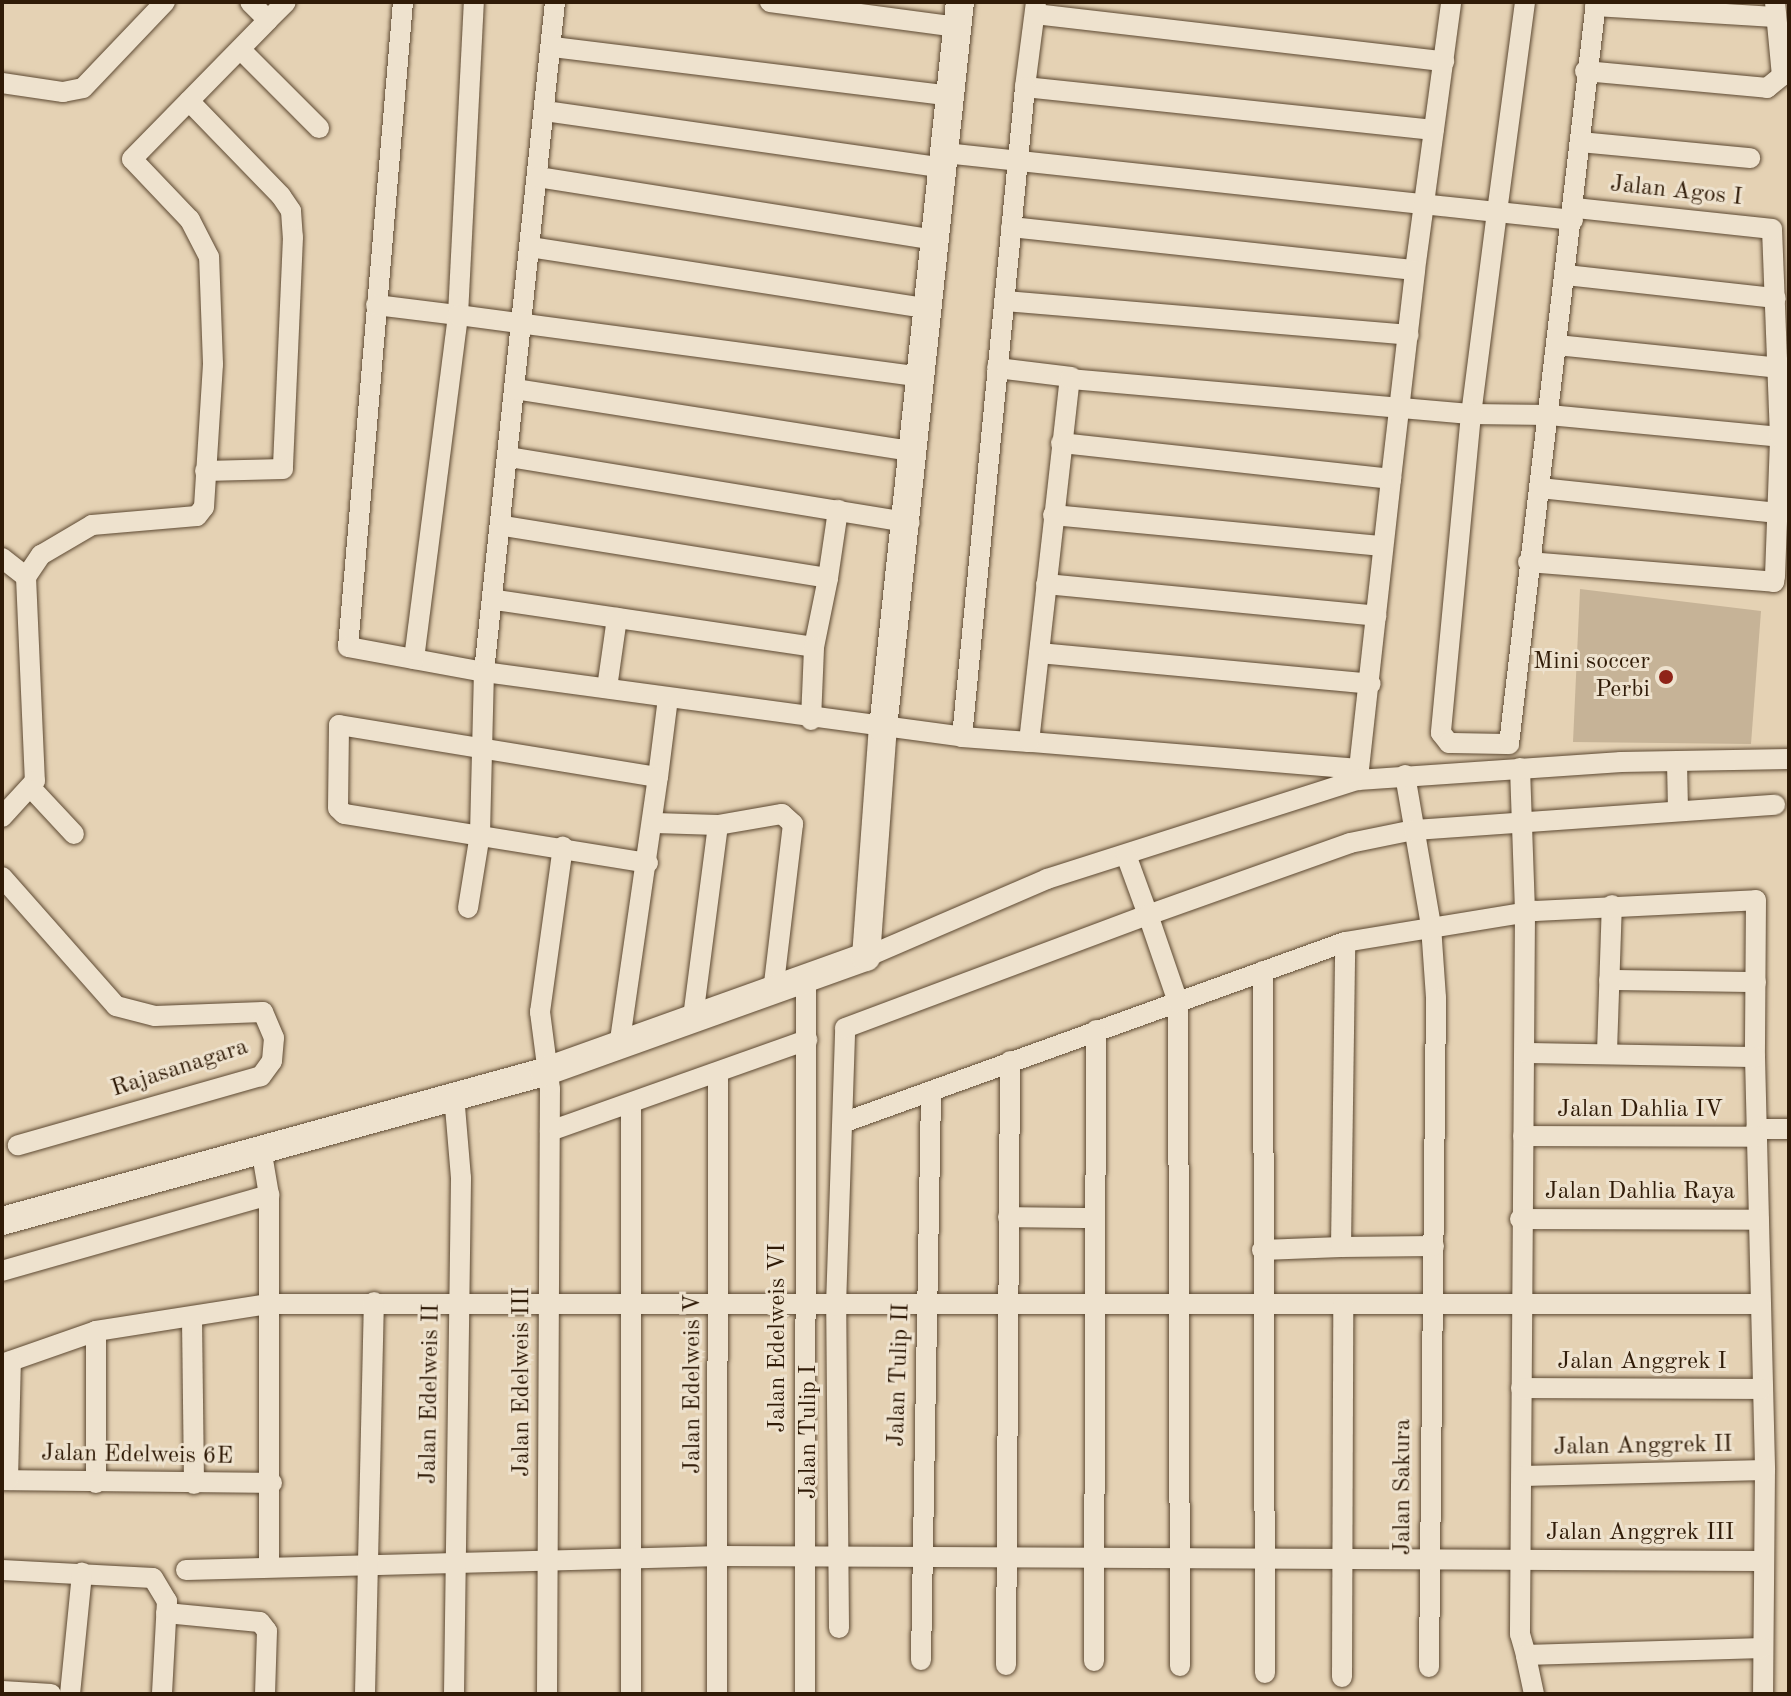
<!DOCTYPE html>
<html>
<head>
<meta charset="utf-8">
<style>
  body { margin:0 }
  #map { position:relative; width:1791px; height:1696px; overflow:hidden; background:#e5d2b4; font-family:"Old Standard TT",serif }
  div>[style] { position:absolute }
  .green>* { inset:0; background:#c6b397 }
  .roads { filter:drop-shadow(0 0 2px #5d4932) drop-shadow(0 0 2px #5d4932) }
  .street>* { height:20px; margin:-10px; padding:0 10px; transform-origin:10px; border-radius:10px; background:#eee2ce }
  .secondary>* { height:28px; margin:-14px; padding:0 14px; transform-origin:14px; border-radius:14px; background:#eee2ce }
  .dots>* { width:22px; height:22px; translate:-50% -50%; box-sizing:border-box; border:4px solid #eee2ce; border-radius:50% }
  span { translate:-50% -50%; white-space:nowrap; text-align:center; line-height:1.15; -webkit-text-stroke:6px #eee2ce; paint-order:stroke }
  .street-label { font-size:24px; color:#301b07 }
  .poi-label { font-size:24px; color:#301b07 }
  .right { translate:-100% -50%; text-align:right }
  .frame { position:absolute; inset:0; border:4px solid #301b07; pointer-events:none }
</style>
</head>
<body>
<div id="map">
  <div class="green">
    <i style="clip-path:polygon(1580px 589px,1761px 611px,1751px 744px,1573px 742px)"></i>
  </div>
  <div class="roads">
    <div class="street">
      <i style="left:403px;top:2px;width:647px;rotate:94.87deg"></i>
      <i style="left:348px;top:647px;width:138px;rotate:10.4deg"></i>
      <i style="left:484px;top:672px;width:674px;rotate:-83.95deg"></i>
      <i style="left:770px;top:2px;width:189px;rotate:7.6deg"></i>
      <i style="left:1036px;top:2px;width:86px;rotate:97.4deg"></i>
      <i style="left:1025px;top:87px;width:411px;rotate:6deg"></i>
      <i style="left:1595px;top:6px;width:180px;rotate:3.5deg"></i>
      <i style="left:1035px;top:14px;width:412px;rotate:6.6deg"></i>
      <i style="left:268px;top:20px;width:25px;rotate:-45deg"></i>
      <i style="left:553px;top:47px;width:401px;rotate:7deg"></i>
      <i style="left:242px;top:51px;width:109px;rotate:45deg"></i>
      <i style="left:1585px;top:71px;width:183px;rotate:5.3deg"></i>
      <i style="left:1767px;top:88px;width:19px;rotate:-39deg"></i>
      <i style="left:1782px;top:76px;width:74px;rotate:-95.4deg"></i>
      <i style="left:2px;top:83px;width:62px;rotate:8.4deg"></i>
      <i style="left:63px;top:92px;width:20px;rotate:-11deg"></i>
      <i style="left:83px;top:88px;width:119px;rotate:-46.4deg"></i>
      <i style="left:189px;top:101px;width:132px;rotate:45.9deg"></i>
      <i style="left:281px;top:196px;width:18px;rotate:56deg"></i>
      <i style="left:291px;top:211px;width:26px;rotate:86deg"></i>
      <i style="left:293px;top:237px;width:232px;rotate:92.5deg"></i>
      <i style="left:283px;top:469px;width:78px;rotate:178.5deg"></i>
      <i style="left:545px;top:111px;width:403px;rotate:8.1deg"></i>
      <i style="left:1580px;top:142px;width:171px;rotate:5.4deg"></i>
      <i style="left:945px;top:153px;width:555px;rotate:6.1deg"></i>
      <i style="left:1497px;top:212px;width:212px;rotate:-82.4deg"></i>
      <i style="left:538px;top:177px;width:403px;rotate:9deg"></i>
      <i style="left:1573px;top:220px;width:76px;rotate:-174deg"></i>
      <i style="left:1497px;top:212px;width:204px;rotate:97.3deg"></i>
      <i style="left:1471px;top:414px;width:78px;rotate:0.7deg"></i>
      <i style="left:1549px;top:415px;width:232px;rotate:5.4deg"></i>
      <i style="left:1011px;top:227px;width:406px;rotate:6.1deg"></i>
      <i style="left:1415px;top:270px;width:270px;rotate:-82.3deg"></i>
      <i style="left:530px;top:247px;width:405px;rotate:8.8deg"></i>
      <i style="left:1566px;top:275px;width:211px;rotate:6.3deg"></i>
      <i style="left:1006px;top:301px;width:404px;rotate:4.8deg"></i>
      <i style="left:376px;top:305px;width:83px;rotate:7deg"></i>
      <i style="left:458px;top:315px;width:313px;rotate:-87.1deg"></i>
      <i style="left:1557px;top:345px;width:222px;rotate:5.9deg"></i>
      <i style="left:997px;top:368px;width:75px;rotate:6.9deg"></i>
      <i style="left:515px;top:389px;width:406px;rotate:8.9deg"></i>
      <i style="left:1061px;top:443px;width:332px;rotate:6.2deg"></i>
      <i style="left:1391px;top:479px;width:303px;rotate:96.3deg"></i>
      <i style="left:509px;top:457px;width:406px;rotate:9.3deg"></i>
      <i style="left:1391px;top:479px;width:210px;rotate:-83.4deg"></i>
      <i style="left:1540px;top:488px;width:239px;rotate:6deg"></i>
      <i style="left:1053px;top:515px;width:331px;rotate:5.4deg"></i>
      <i style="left:2px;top:558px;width:31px;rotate:38deg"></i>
      <i style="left:26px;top:577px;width:204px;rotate:87.5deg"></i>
      <i style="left:35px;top:781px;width:49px;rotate:132.5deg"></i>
      <i style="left:1528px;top:562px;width:247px;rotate:4.6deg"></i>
      <i style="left:1774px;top:582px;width:6px;rotate:-81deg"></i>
      <i style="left:1775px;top:576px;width:139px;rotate:-87.9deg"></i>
      <i style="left:1780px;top:437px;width:208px;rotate:-92.2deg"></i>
      <i style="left:1772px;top:229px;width:198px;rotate:-173.9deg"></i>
      <i style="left:26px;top:577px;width:27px;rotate:-56deg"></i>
      <i style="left:41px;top:555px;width:59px;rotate:-30.5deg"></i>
      <i style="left:92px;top:525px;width:105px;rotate:-4.9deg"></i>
      <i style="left:197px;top:516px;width:11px;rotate:-52deg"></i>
      <i style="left:204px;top:507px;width:143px;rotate:-86.4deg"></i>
      <i style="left:213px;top:364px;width:107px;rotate:-92.1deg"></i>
      <i style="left:209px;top:257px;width:42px;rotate:-117.2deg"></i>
      <i style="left:190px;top:220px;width:84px;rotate:-133.6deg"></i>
      <i style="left:132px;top:159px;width:194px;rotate:-45.6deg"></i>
      <i style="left:268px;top:20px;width:25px;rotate:-135deg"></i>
      <i style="left:828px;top:578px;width:69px;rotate:-81.6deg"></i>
      <i style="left:1046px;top:584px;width:332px;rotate:5.5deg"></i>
      <i style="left:496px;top:600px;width:321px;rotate:8.4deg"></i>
      <i style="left:814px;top:647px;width:70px;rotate:-78.5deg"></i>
      <i style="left:828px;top:578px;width:329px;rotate:-170.9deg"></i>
      <i style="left:1039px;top:653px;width:333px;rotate:5.3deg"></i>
      <i style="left:414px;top:659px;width:347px;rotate:-82.7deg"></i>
      <i style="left:458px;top:315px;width:467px;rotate:7.6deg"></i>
      <i style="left:607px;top:688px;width:71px;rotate:-81.9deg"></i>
      <i style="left:811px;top:720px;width:73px;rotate:-87.6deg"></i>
      <i style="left:962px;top:737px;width:67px;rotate:4.3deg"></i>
      <i style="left:1677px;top:762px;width:49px;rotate:88.8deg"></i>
      <i style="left:1520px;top:768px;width:144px;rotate:88deg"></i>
      <i style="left:1525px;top:912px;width:722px;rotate:90.4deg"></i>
      <i style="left:1520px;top:1634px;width:22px;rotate:74deg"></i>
      <i style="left:1359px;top:769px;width:331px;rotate:-175.3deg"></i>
      <i style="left:1029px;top:742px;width:365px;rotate:-83.6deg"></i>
      <i style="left:1070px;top:379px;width:403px;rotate:5deg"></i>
      <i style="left:1471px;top:414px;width:320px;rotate:95.4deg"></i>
      <i style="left:1441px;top:733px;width:13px;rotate:51deg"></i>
      <i style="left:1449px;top:743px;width:60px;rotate:1deg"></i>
      <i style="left:1509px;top:744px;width:747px;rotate:-83.31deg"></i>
      <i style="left:1405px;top:775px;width:153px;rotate:80.2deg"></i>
      <i style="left:1431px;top:926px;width:72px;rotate:86deg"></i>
      <i style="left:1436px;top:998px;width:669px;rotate:90.6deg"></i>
      <i style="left:33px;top:790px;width:60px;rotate:47deg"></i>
      <i style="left:655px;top:823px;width:63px;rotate:1.8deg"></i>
      <i style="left:718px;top:825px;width:195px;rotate:97.4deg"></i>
      <i style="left:718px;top:825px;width:65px;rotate:-9.8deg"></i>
      <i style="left:782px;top:814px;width:15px;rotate:42deg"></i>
      <i style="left:793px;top:824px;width:168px;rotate:96.8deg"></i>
      <i style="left:648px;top:863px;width:308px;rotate:-170.8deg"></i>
      <i style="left:344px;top:814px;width:8px;rotate:-135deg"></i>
      <i style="left:338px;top:808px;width:83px;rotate:-89.3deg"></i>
      <i style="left:339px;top:725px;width:323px;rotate:9.3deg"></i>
      <i style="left:658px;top:777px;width:80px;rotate:-82.8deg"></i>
      <i style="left:2px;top:877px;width:172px;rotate:48.5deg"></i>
      <i style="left:116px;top:1006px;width:40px;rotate:14.4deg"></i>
      <i style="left:155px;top:1016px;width:108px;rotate:-2.1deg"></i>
      <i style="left:263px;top:1012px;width:28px;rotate:67deg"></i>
      <i style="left:274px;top:1038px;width:23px;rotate:95deg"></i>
      <i style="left:272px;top:1061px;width:19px;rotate:126deg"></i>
      <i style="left:261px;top:1076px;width:253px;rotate:164.1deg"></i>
      <i style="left:468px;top:908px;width:75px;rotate:-80.8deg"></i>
      <i style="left:480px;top:834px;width:162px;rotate:-88.6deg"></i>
      <i style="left:484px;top:672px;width:482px;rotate:7.7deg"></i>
      <i style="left:962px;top:737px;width:653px;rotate:-84.46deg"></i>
      <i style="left:866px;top:957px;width:197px;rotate:-23.3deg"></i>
      <i style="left:1047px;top:879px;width:326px;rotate:-17.7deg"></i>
      <i style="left:1358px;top:780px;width:264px;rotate:-3.9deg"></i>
      <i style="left:1621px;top:762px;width:168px;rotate:-1deg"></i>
      <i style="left:1263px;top:971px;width:702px;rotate:89.84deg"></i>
      <i style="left:1609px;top:980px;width:147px;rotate:0.8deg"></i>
      <i style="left:619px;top:1047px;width:273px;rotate:-81.8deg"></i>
      <i style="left:1607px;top:1052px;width:147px;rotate:-88.1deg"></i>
      <i style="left:1755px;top:1057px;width:413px;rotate:88.6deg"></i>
      <i style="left:1765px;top:1470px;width:224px;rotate:90.5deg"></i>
      <i style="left:631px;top:1105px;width:589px;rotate:90deg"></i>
      <i style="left:845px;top:1122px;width:531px;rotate:-19.8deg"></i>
      <i style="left:1345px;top:942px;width:193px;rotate:-9.3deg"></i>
      <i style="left:1535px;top:911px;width:221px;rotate:-2.8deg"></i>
      <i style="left:1756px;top:900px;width:157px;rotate:90.4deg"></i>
      <i style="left:1755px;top:1057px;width:230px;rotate:-179deg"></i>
      <i style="left:1756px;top:1129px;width:33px"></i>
      <i style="left:550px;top:1131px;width:273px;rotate:-19.5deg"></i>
      <i style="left:1523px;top:1136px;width:234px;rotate:0.2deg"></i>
      <i style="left:1008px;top:1217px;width:86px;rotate:0.7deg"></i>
      <i style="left:1520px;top:1219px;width:239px;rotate:0.2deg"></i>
      <i style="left:1341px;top:1247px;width:93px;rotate:-0.6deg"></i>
      <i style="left:1262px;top:1250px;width:79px;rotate:-2.2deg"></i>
      <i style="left:1341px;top:1247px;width:305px;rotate:-89.2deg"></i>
      <i style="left:2px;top:1271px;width:278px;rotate:-15.9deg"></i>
      <i style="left:192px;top:1319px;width:165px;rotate:89.3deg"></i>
      <i style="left:96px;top:1331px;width:152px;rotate:90deg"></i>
      <i style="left:2px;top:1364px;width:100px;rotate:-19.3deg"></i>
      <i style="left:96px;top:1331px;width:175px;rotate:-8.9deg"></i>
      <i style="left:269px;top:1304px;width:109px;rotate:-90deg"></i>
      <i style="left:269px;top:1195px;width:48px;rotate:-99.7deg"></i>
      <i style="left:1521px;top:1388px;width:241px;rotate:0.2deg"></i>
      <i style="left:1523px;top:1476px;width:242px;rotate:-1.4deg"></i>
      <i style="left:2px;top:1480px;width:270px;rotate:0.6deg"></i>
      <i style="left:8px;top:1480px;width:119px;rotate:-88.6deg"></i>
      <i style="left:269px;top:1567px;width:263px;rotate:-90deg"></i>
      <i style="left:269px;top:1304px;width:1489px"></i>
      <i style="left:2px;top:1570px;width:151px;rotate:3deg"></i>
      <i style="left:153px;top:1578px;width:27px;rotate:59deg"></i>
      <i style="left:167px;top:1601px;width:93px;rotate:93.1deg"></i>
      <i style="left:186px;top:1570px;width:534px;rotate:-1.5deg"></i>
      <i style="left:720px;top:1556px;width:1041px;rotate:0.28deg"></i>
      <i style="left:166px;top:1613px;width:94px;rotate:5.5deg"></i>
      <i style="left:260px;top:1622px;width:11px;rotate:52deg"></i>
      <i style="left:267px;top:1631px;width:63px;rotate:91.8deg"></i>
      <i style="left:839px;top:1628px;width:322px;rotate:-90.5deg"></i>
      <i style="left:836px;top:1306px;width:278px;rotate:-88.1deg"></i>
      <i style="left:845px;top:1028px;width:323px;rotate:-20.5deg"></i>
      <i style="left:1148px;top:915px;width:64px;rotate:-110.1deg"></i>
      <i style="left:921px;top:1660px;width:569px;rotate:-88.99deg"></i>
      <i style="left:1094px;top:1661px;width:631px;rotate:-89.82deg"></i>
      <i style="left:1006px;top:1665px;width:604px;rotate:-89.62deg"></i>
      <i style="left:1180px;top:1666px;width:664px;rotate:-90.17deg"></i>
      <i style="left:1178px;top:1002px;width:92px;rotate:-109deg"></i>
      <i style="left:1148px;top:915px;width:214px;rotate:-19.6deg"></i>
      <i style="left:1350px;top:843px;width:65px;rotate:-11.5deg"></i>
      <i style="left:1414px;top:830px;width:362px;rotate:-4deg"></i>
      <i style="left:1342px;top:1677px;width:372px;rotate:-89.8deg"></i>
      <i style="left:2px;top:1691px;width:49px;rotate:3.5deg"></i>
      <i style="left:70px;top:1694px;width:122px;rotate:-84.3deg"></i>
      <i style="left:365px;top:1694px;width:392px;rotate:-88.7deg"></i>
      <i style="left:454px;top:1694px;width:516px;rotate:-89.22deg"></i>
      <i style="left:461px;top:1178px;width:83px;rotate:-94.8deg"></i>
      <i style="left:547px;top:1694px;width:605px;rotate:-89.72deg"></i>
      <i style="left:550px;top:1089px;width:78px;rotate:-97.4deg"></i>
      <i style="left:540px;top:1012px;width:167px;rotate:-82.1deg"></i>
      <i style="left:717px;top:1694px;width:620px;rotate:-89.91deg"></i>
      <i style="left:805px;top:1694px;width:711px;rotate:-89.92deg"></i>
      <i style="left:1534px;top:1694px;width:40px;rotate:-102deg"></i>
      <i style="left:1526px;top:1655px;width:236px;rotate:-1.7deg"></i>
    </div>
    <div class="secondary">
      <i style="left:2px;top:1221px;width:562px;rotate:-15.37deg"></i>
      <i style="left:544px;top:1072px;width:342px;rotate:-19.7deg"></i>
      <i style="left:866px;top:957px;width:230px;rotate:-85.8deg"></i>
      <i style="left:883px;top:728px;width:730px;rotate:-83.95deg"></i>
    </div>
  </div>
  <div class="dots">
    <i style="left:1666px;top:677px;background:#8f2418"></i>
  </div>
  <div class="street-label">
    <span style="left:1676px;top:192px;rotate:6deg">Jalan Agos I</span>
    <span style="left:180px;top:1069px;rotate:-18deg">Rajasanagara</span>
    <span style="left:1640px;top:1111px">Jalan Dahlia IV</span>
    <span style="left:1640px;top:1193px">Jalan Dahlia Raya</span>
    <span style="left:779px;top:1338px;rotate:-90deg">Jalan Edelweis VI</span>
    <span style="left:1642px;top:1363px">Jalan Anggrek I</span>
    <span style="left:900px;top:1375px;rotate:-88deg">Jalan Tulip II</span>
    <span style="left:523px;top:1382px;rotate:-90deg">Jalan Edelweis III</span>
    <span style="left:694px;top:1384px;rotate:-90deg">Jalan Edelweis V</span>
    <span style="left:431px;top:1394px;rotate:-89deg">Jalan Edelweis II</span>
    <span style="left:810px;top:1432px;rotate:-90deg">Jalan Tulip I</span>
    <span style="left:1643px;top:1447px;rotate:-1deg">Jalan Anggrek II</span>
    <span style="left:137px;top:1456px;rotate:1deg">Jalan Edelweis 6E</span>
    <span style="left:1404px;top:1487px;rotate:-90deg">Jalan Sakura</span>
    <span style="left:1640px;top:1534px">Jalan Anggrek III</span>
  </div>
  <div class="poi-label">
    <span class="right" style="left:1650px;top:677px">Mini soccer<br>Perbi</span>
  </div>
  <div class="frame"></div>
</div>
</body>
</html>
